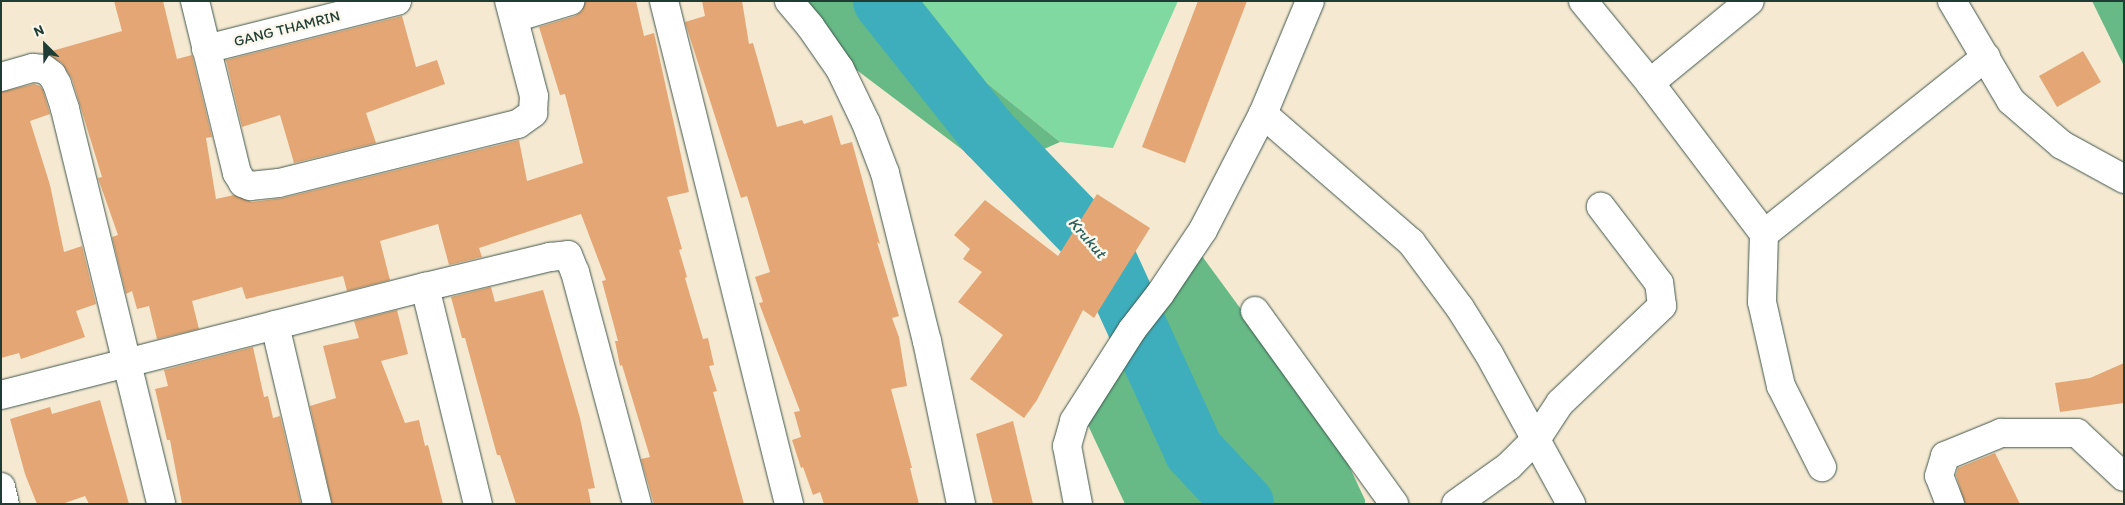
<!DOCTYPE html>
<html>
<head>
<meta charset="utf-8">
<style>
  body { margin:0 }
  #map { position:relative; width:2125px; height:505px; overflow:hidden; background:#f5e9d2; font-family:Itim,sans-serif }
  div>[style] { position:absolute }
  .green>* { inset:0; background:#7fd9a0 }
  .forest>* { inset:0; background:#67b986 }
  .river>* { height:60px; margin:-30px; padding:0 30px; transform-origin:30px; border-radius:30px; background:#3faebc }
  .building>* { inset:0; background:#e3a674 }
  .roads { filter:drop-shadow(0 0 1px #3f574c) drop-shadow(0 0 1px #3f574c) }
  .minor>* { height:28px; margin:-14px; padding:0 14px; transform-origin:14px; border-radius:14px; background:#fff }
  span { translate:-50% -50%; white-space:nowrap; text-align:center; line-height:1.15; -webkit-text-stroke:5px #fbf7ec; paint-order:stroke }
  .street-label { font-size:15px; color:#1f3d34 }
  .water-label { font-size:16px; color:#295f5d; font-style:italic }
  .frame { position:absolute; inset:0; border:2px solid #1f3d34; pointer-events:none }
  .north { position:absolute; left:20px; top:20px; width:50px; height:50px; -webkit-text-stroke:4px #fbf7ec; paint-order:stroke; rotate:337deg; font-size:14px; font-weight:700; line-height:20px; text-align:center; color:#1f3d34 }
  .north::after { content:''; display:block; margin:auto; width:18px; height:22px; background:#1f3d34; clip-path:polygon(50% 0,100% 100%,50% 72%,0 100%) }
</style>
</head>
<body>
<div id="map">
  <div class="green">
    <i style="clip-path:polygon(914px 1px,1178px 1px,1113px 148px,1060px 142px,942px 47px)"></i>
  </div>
  <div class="forest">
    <i style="clip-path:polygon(801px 1px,914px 1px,942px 47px,1060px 142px,992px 172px,854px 68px)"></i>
    <i style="clip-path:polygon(2092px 1px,2124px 1px,2124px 66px)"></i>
    <i style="clip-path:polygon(1199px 252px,1337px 440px,1365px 500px,1365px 504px,1125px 504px,1086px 421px)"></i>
  </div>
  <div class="river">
    <i style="left:883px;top:1px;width:169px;rotate:51.5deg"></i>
    <i style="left:988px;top:133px;width:165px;rotate:46deg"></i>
    <i style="left:1103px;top:252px;width:219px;rotate:65.4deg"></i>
    <i style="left:1194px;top:451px;width:73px;rotate:46.7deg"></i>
  </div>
  <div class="building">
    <i style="clip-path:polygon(114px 1px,163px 1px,177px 59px,192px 55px,212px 137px,206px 138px,216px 199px,234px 195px,252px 202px,283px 198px,519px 140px,527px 181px,583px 163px,565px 94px,560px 95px,539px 27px,575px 16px,582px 11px,585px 1px,636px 1px,644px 36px,654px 33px,689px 192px,667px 197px,682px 249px,679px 250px,687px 277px,685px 278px,703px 339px,708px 338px,714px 365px,709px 366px,717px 391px,713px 392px,744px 504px,654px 504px,641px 459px,650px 457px,622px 365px,620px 366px,615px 341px,618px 341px,602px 281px,606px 280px,581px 214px,479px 248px,482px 257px,449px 265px,438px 224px,380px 241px,390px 280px,347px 291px,343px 276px,246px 299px,242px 287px,192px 301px,199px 329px,157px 339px,149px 306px,137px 309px,132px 291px,126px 294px,112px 237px,118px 235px,98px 178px,102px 177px,72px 79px,62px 63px,45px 53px,122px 31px)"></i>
    <i style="clip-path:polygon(702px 1px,742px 1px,749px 44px,753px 43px,777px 127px,802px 120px,804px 124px,832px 115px,841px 145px,852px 142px,880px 244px,877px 242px,899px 316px,892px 318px,899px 337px,907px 386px,891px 389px,912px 468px,910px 468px,919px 504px,824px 504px,820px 492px,813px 495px,803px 467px,801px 468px,792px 440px,801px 437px,794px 412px,800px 411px,759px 303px,763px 302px,755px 277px,770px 272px,747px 196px,741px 198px,685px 22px,705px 16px)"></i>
    <i style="clip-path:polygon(1198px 1px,1247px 1px,1185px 163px,1142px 147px)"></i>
    <i style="clip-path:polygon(402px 16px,416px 67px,437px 60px,445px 84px,366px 113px,376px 143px,294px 163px,280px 115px,242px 127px,226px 60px)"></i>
    <i style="clip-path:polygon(2083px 51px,2101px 82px,2057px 107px,2039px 76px)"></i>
    <i style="clip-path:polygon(34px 84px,40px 86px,43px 90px,50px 114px,30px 121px,50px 185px,64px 252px,82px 246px,96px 304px,76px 311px,85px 337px,21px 359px,19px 353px,1px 358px,1px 92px)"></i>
    <i style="clip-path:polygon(1097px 194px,1150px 228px,1094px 318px,1083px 310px,1037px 400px,1024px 418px,970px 379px,1003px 335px,958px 302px,982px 272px,963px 259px,970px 249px,954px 235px,985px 200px,1058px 256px)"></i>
    <i style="clip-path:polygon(491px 287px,495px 302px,543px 290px,580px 418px,595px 488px,588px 489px,591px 504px,516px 504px,500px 455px,497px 455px,465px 338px,462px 338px,451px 297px)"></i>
    <i style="clip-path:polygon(397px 310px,408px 354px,381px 361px,405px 423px,419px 420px,425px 446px,428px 445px,443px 504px,332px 504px,310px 406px,336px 398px,323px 346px,359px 338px,354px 321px)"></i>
    <i style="clip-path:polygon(253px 347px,264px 397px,268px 396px,273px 418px,280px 416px,301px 504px,182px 504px,170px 440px,167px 440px,155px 389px,168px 386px,164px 370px)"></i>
    <i style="clip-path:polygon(2124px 363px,2124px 403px,2060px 412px,2055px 383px,2090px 378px)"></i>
    <i style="clip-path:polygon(100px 400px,129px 504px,89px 504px,85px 496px,62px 504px,37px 504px,25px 474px,10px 419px,50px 407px,52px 414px)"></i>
    <i style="clip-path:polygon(1013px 421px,1033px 504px,993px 504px,976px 434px)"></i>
    <i style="clip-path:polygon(1995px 453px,2020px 504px,1965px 504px,1956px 475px,1958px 468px)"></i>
  </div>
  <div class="roads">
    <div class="minor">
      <i style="left:195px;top:1px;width:177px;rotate:76.3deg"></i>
      <i style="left:237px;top:173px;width:12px;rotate:59deg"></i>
      <i style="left:243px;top:183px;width:8px;rotate:23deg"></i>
      <i style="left:250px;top:186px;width:29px;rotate:-6deg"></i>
      <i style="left:279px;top:183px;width:246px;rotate:-13.9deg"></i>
      <i style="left:518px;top:124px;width:19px;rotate:-36deg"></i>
      <i style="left:533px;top:113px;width:17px;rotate:-87deg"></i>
      <i style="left:534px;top:96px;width:98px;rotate:-104.7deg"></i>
      <i style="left:664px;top:1px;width:518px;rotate:76.04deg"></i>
      <i style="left:789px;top:1px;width:33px;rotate:50deg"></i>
      <i style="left:810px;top:26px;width:52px;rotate:55.1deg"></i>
      <i style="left:840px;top:69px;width:60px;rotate:64.3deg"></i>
      <i style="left:866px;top:123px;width:53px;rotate:69.2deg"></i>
      <i style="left:885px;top:173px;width:173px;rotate:76deg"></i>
      <i style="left:927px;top:341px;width:167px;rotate:78.2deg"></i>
      <i style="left:1583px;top:1px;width:106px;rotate:50.7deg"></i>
      <i style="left:1650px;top:83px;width:189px;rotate:52.9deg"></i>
      <i style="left:1764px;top:234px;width:68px;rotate:91.7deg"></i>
      <i style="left:1762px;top:302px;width:86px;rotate:77.3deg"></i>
      <i style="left:1781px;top:386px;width:91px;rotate:63.2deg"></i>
      <i style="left:1952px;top:1px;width:116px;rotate:59.5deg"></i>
      <i style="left:2011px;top:101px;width:67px;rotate:40.8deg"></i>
      <i style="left:2062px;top:145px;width:71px;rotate:28.7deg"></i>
      <i style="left:514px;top:18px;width:59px;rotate:-16.9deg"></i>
      <i style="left:206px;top:49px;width:197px;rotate:-14.1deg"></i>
      <i style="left:1px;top:77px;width:33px;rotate:-16deg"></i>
      <i style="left:33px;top:68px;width:11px;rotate:5deg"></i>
      <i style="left:44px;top:69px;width:10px;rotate:37deg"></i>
      <i style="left:52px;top:75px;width:10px;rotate:61deg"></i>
      <i style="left:57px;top:84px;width:26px;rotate:72deg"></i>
      <i style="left:65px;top:109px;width:406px;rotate:76.3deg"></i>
      <i style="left:1650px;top:83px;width:129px;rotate:-39.4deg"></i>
      <i style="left:1263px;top:114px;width:196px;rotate:40.9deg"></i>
      <i style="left:1411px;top:242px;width:82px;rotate:53.4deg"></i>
      <i style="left:1460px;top:308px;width:54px;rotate:57.8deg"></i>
      <i style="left:1489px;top:354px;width:171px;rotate:61.3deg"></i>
      <i style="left:1764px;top:234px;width:284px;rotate:-38.6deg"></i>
      <i style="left:425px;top:287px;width:223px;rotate:76.3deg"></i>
      <i style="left:1255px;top:311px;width:238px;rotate:54.2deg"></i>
      <i style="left:275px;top:325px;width:184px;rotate:76.8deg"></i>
      <i style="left:1px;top:395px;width:438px;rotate:-14.3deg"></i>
      <i style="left:425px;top:287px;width:129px;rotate:-13.5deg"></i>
      <i style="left:550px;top:257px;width:18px;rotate:-6deg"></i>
      <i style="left:568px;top:255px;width:18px;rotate:68deg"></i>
      <i style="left:575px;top:272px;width:240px;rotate:75deg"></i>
      <i style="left:1px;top:487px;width:17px;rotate:77deg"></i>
      <i style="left:1078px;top:504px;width:59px;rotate:-100.7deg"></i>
      <i style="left:1067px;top:446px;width:26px;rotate:-74deg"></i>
      <i style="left:1074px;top:421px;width:108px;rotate:-57.5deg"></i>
      <i style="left:1132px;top:330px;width:46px;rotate:-52.1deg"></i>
      <i style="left:1160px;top:294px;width:77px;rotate:-56.1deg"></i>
      <i style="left:1203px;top:230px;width:131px;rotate:-62.7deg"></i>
      <i style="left:1263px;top:114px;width:122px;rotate:-67.4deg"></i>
      <i style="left:1456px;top:504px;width:65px;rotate:-35.6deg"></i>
      <i style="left:1509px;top:466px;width:40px;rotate:-45deg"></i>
      <i style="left:1537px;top:438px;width:42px;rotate:-56.7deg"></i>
      <i style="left:1560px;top:403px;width:141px;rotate:-43.6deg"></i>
      <i style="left:1662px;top:306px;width:23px;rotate:-97deg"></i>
      <i style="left:1659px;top:283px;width:96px;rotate:-127.3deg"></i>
      <i style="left:1950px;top:504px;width:30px;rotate:-111deg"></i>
      <i style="left:1939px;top:476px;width:21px;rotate:-73deg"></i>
      <i style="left:1945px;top:456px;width:61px;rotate:-22.3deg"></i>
      <i style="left:2001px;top:433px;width:76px"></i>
      <i style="left:2077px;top:433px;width:64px;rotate:43.1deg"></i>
    </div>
  </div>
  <div class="street-label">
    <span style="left:287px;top:29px;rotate:-14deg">GANG THAMRIN</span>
  </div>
  <div class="water-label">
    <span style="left:1087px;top:238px;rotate:49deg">Krukut</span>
  </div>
  <div class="frame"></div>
  <div class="north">N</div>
</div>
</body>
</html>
